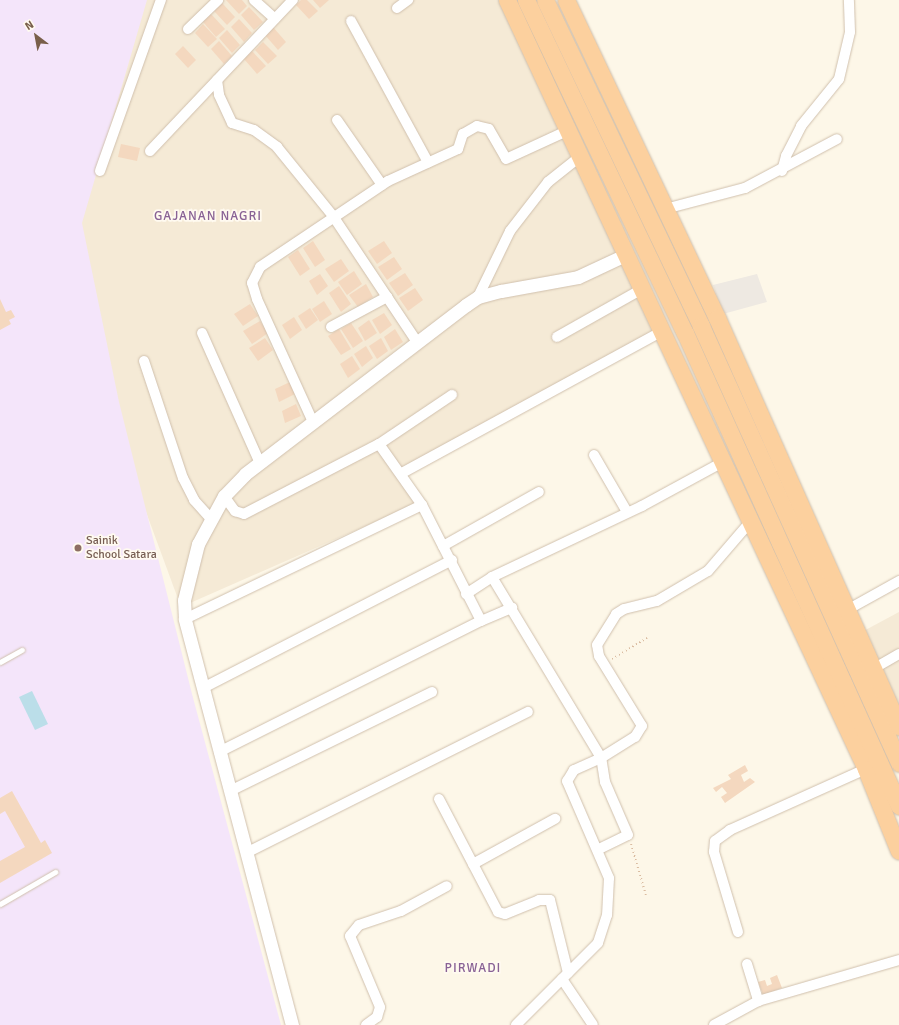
<!DOCTYPE html>
<html>
<head>
<meta charset="utf-8">
<style>
  body { margin:0 }
  #map { position:relative; width:899px; height:1025px; overflow:hidden; background:#fdf7e8; font-family:Signika,sans-serif }
  div>[style] { position:absolute }
  .residential>* { inset:0; background:#f5ead6 }
  .industrial>* { inset:0; background:#eee9e2 }
  .education>* { inset:0; background:#f4e5fa }
  .water>* { inset:0; background:#bbdee9 }
  .building>* { inset:0; background:#f4d8bf }
  .path>* { height:2px; margin-top:-1px; transform-origin:0; background:repeating-linear-gradient(90deg,#dabca1 0 1px,transparent 0 4px) }
  .roads { filter:drop-shadow(0 0 1px #d0c0ad) drop-shadow(0 0 1px #d0c0ad) }
  .service>* { height:5px; margin:-2.5px; padding:0 2.5px; transform-origin:2.5px; border-radius:2.5px; background:#fff }
  .minor>* { height:10px; margin:-5px; padding:0 5px; transform-origin:5px; border-radius:5px; background:#fff }
  .tertiary>* { height:13px; margin:-6.5px; padding:0 6.5px; transform-origin:6.5px; border-radius:6.5px; background:#fff }
  .trunk>* { height:17px; margin:-8.5px; padding:0 8.5px; transform-origin:8.5px; border-radius:8.5px; background:#fcd09e }
  .dots>* { width:11px; height:11px; translate:-50% -50%; box-sizing:border-box; border:2px solid #fffaf0; border-radius:50% }
  span { translate:-50% -50%; white-space:nowrap; text-align:center; line-height:1.15; -webkit-text-stroke:3.5px #fffaf0; paint-order:stroke }
  .education-label { font-size:12px; color:#785e54 }
  .left { translate:0 -50%; text-align:left }
  .neighbourhood-label { font-size:13px; color:#896295; letter-spacing:1px }
  .north { position:absolute; left:16px; top:16px; width:40px; height:40px; -webkit-text-stroke:3px #fffaf0; paint-order:stroke; rotate:328deg; font-size:11px; font-weight:700; line-height:16px; text-align:center; color:#795f4a }
  .north::after { content:''; display:block; margin:auto; width:14px; height:18px; background:#795f4a; clip-path:polygon(50% 0,100% 100%,50% 72%,0 100%) }
</style>
</head>
<body>
<div id="map">
  <div class="residential">
    <i style="clip-path:polygon(108px 0,505px 0,663px 330px,402px 476px,418px 503px,181px 607px,114px 425px,57px 161px)"></i>
    <i style="clip-path:polygon(899px 612px,899px 737px,858px 634px)"></i>
  </div>
  <div class="industrial">
    <i style="clip-path:polygon(757px 274px,767px 302px,723px 314px,713px 285px)"></i>
  </div>
  <div class="education">
    <i style="clip-path:polygon(0 0,147px 0,82px 223px,119px 402px,192px 694px,281px 1025px,0 1025px)"></i>
  </div>
  <div class="water">
    <i style="clip-path:polygon(32px 691px,48px 724px,35px 730px,19px 697px)"></i>
  </div>
  <div class="building">
    <i style="clip-path:polygon(226px 0,242px 0,247px 6px,239px 14px)"></i>
    <i style="clip-path:polygon(301px 0,307px 0,318px 11px,309px 19px,296px 5px)"></i>
    <i style="clip-path:polygon(313px 0,329px 0,320px 8px)"></i>
    <i style="clip-path:polygon(222px 3px,235px 17px,227px 25px,214px 11px)"></i>
    <i style="clip-path:polygon(249px 7px,263px 22px,254px 30px,241px 15px)"></i>
    <i style="clip-path:polygon(211px 14px,225px 29px,216px 37px,203px 22px)"></i>
    <i style="clip-path:polygon(239px 19px,252px 33px,244px 42px,231px 27px)"></i>
    <i style="clip-path:polygon(203px 24px,217px 39px,208px 47px,195px 33px)"></i>
    <i style="clip-path:polygon(273px 27px,286px 42px,278px 50px,265px 35px)"></i>
    <i style="clip-path:polygon(227px 30px,240px 45px,232px 53px,219px 38px)"></i>
    <i style="clip-path:polygon(219px 41px,232px 56px,224px 64px,211px 49px)"></i>
    <i style="clip-path:polygon(263px 42px,277px 56px,268px 64px,255px 50px)"></i>
    <i style="clip-path:polygon(183px 46px,196px 60px,188px 68px,175px 54px)"></i>
    <i style="clip-path:polygon(252px 51px,266px 66px,257px 74px,244px 59px)"></i>
    <i style="clip-path:polygon(121px 144px,140px 148px,137px 161px,118px 157px)"></i>
    <i style="clip-path:polygon(313px 241px,325px 260px,315px 267px,303px 248px)"></i>
    <i style="clip-path:polygon(384px 241px,392px 253px,377px 264px,368px 251px)"></i>
    <i style="clip-path:polygon(298px 250px,310px 269px,300px 276px,288px 257px)"></i>
    <i style="clip-path:polygon(394px 257px,402px 269px,387px 280px,378px 267px)"></i>
    <i style="clip-path:polygon(341px 259px,349px 271px,334px 282px,325px 269px)"></i>
    <i style="clip-path:polygon(354px 271px,362px 284px,347px 295px,338px 282px)"></i>
    <i style="clip-path:polygon(405px 273px,413px 285px,398px 296px,389px 283px)"></i>
    <i style="clip-path:polygon(320px 274px,328px 286px,317px 295px,309px 281px)"></i>
    <i style="clip-path:polygon(366px 284px,373px 297px,358px 307px,349px 295px)"></i>
    <i style="clip-path:polygon(339px 286px,351px 304px,341px 312px,329px 293px)"></i>
    <i style="clip-path:polygon(415px 288px,423px 300px,408px 311px,399px 298px)"></i>
    <i style="clip-path:polygon(0 299px,6px 312px,11px 310px,15px 317px,9px 320px,11px 324px,0 330px)"></i>
    <i style="clip-path:polygon(324px 301px,332px 314px,320px 322px,312px 309px)"></i>
    <i style="clip-path:polygon(250px 304px,258px 316px,243px 326px,234px 314px)"></i>
    <i style="clip-path:polygon(310px 308px,318px 320px,306px 329px,298px 316px)"></i>
    <i style="clip-path:polygon(384px 313px,392px 325px,380px 334px,372px 320px)"></i>
    <i style="clip-path:polygon(294px 317px,302px 330px,290px 339px,282px 325px)"></i>
    <i style="clip-path:polygon(369px 320px,377px 333px,365px 341px,358px 328px)"></i>
    <i style="clip-path:polygon(260px 321px,268px 333px,252px 344px,243px 331px)"></i>
    <i style="clip-path:polygon(351px 323px,363px 341px,353px 348px,341px 329px)"></i>
    <i style="clip-path:polygon(339px 329px,351px 349px,341px 355px,328px 336px)"></i>
    <i style="clip-path:polygon(395px 329px,403px 342px,391px 350px,384px 337px)"></i>
    <i style="clip-path:polygon(265px 338px,273px 350px,258px 361px,249px 348px)"></i>
    <i style="clip-path:polygon(381px 338px,388px 351px,377px 359px,369px 346px)"></i>
    <i style="clip-path:polygon(366px 346px,373px 358px,362px 367px,354px 354px)"></i>
    <i style="clip-path:polygon(352px 356px,360px 369px,348px 378px,340px 364px)"></i>
    <i style="clip-path:polygon(290px 382px,295px 394px,279px 402px,275px 389px)"></i>
    <i style="clip-path:polygon(296px 404px,301px 416px,285px 423px,282px 411px)"></i>
    <i style="clip-path:polygon(745px 765px,748px 771px,741px 775px,744px 782px,750px 778px,755px 782px,725px 803px,721px 797px,727px 793px,722px 787px,716px 792px,713px 788px,731px 779px,728px 775px)"></i>
    <i style="clip-path:polygon(12px 791px,41px 843px,45px 840px,52px 853px,0 883px,0 861px,25px 847px,5px 811px,0 814px,0 798px)"></i>
    <i style="clip-path:polygon(777px 975px,782px 988px,763px 995px,758px 982px,765px 980px,767px 986px,772px 984px,770px 978px)"></i>
  </div>
  <div class="path">
    <i style="left:612px;top:659px;width:41px;rotate:-31deg"></i>
    <i style="left:631px;top:844px;width:53px;rotate:73.6deg"></i>
  </div>
  <div class="roads">
    <div class="service">
      <i style="left:0;top:662px;width:25px;rotate:-29deg"></i>
      <i style="left:0;top:904px;width:64px;rotate:-30.2deg"></i>
    </div>
    <div class="minor">
      <i style="left:254px;top:0;width:28px;rotate:42deg"></i>
      <i style="left:397px;top:8px;width:14px;rotate:-36deg"></i>
      <i style="left:351px;top:21px;width:161px;rotate:61.4deg"></i>
      <i style="left:188px;top:29px;width:42px;rotate:-44deg"></i>
      <i style="left:217px;top:80px;width:15px;rotate:82deg"></i>
      <i style="left:219px;top:95px;width:31px;rotate:65deg"></i>
      <i style="left:232px;top:123px;width:23px;rotate:18deg"></i>
      <i style="left:254px;top:130px;width:29px;rotate:36deg"></i>
      <i style="left:277px;top:147px;width:89px;rotate:50.9deg"></i>
      <i style="left:333px;top:216px;width:151px;rotate:56.3deg"></i>
      <i style="left:337px;top:120px;width:79px;rotate:55.3deg"></i>
      <i style="left:150px;top:151px;width:208px;rotate:-46.6deg"></i>
      <i style="left:100px;top:171px;width:182px;rotate:-70.4deg"></i>
      <i style="left:782px;top:171px;width:16px;rotate:-75deg"></i>
      <i style="left:786px;top:156px;width:34px;rotate:-63deg"></i>
      <i style="left:801px;top:126px;width:60px;rotate:-51deg"></i>
      <i style="left:839px;top:79px;width:48px;rotate:-76.8deg"></i>
      <i style="left:850px;top:32px;width:32px;rotate:-92deg"></i>
      <i style="left:665px;top:209px;width:83px;rotate:-14.7deg"></i>
      <i style="left:745px;top:188px;width:104px;rotate:-28deg"></i>
      <i style="left:478px;top:297px;width:73px;rotate:-64.1deg"></i>
      <i style="left:510px;top:231px;width:62px;rotate:-52.2deg"></i>
      <i style="left:548px;top:182px;width:43px;rotate:-38.5deg"></i>
      <i style="left:331px;top:327px;width:64px;rotate:-28.2deg"></i>
      <i style="left:202px;top:333px;width:142px;rotate:66deg"></i>
      <i style="left:557px;top:337px;width:100px;rotate:-29.4deg"></i>
      <i style="left:144px;top:361px;width:123px;rotate:71.6deg"></i>
      <i style="left:183px;top:478px;width:25px;rotate:63deg"></i>
      <i style="left:194px;top:500px;width:24px;rotate:48deg"></i>
      <i style="left:313px;top:422px;width:135px;rotate:-114.5deg"></i>
      <i style="left:257px;top:299px;width:17px;rotate:-107deg"></i>
      <i style="left:252px;top:283px;width:18px;rotate:-63deg"></i>
      <i style="left:260px;top:267px;width:154px;rotate:-33.9deg"></i>
      <i style="left:388px;top:181px;width:77px;rotate:-24.6deg"></i>
      <i style="left:458px;top:149px;width:16px;rotate:-72deg"></i>
      <i style="left:463px;top:134px;width:16px;rotate:-30deg"></i>
      <i style="left:477px;top:126px;width:12px;rotate:14deg"></i>
      <i style="left:489px;top:129px;width:34px;rotate:60deg"></i>
      <i style="left:506px;top:159px;width:69px;rotate:-24.7deg"></i>
      <i style="left:379px;top:444px;width:88px;rotate:-33.9deg"></i>
      <i style="left:594px;top:455px;width:66px;rotate:59.9deg"></i>
      <i style="left:402px;top:473px;width:298px;rotate:-28.6deg"></i>
      <i style="left:224px;top:496px;width:19px;rotate:54deg"></i>
      <i style="left:235px;top:511px;width:9px;rotate:18deg"></i>
      <i style="left:244px;top:514px;width:152px;rotate:-27.4deg"></i>
      <i style="left:379px;top:444px;width:75px;rotate:54.8deg"></i>
      <i style="left:422px;top:505px;width:130px;rotate:63deg"></i>
      <i style="left:481px;top:621px;width:34px;rotate:-23deg"></i>
      <i style="left:443px;top:546px;width:110px;rotate:-29.4deg"></i>
      <i style="left:492px;top:577px;width:211px;rotate:58.9deg"></i>
      <i style="left:601px;top:758px;width:30px;rotate:156deg"></i>
      <i style="left:574px;top:770px;width:13px;rotate:122deg"></i>
      <i style="left:567px;top:781px;width:106px;rotate:66.6deg"></i>
      <i style="left:609px;top:878px;width:37px;rotate:93deg"></i>
      <i style="left:607px;top:915px;width:29px;rotate:108deg"></i>
      <i style="left:598px;top:943px;width:116px;rotate:135deg"></i>
      <i style="left:466px;top:594px;width:31px;rotate:-33deg"></i>
      <i style="left:492px;top:577px;width:166px;rotate:-25.3deg"></i>
      <i style="left:642px;top:506px;width:92px;rotate:-28.5deg"></i>
      <i style="left:847px;top:610px;width:60px;rotate:-29.1deg"></i>
      <i style="left:185px;top:619px;width:263px;rotate:-25.7deg"></i>
      <i style="left:873px;top:669px;width:30px;rotate:-30deg"></i>
      <i style="left:203px;top:688px;width:280px;rotate:-27.2deg"></i>
      <i style="left:219px;top:752px;width:293px;rotate:-26.6deg"></i>
      <i style="left:230px;top:791px;width:225px;rotate:-26.1deg"></i>
      <i style="left:439px;top:799px;width:127px;rotate:62.4deg"></i>
      <i style="left:498px;top:912px;width:7px;rotate:16deg"></i>
      <i style="left:505px;top:914px;width:37px;rotate:-22deg"></i>
      <i style="left:539px;top:900px;width:11px"></i>
      <i style="left:550px;top:900px;width:75px;rotate:76.1deg"></i>
      <i style="left:599px;top:849px;width:32px;rotate:-26deg"></i>
      <i style="left:628px;top:835px;width:58px;rotate:-113.5deg"></i>
      <i style="left:605px;top:782px;width:24px;rotate:-99deg"></i>
      <i style="left:601px;top:758px;width:40px;rotate:-32deg"></i>
      <i style="left:635px;top:737px;width:13px;rotate:-58deg"></i>
      <i style="left:642px;top:726px;width:82px;rotate:-121.6deg"></i>
      <i style="left:599px;top:656px;width:11px;rotate:-100deg"></i>
      <i style="left:597px;top:645px;width:36px;rotate:-58deg"></i>
      <i style="left:616px;top:614px;width:9px;rotate:-32deg"></i>
      <i style="left:624px;top:609px;width:34px;rotate:-14deg"></i>
      <i style="left:657px;top:601px;width:59px;rotate:-30.5deg"></i>
      <i style="left:708px;top:571px;width:65px;rotate:-49.4deg"></i>
      <i style="left:248px;top:852px;width:313px;rotate:-26.6deg"></i>
      <i style="left:473px;top:864px;width:94px;rotate:-28.8deg"></i>
      <i style="left:738px;top:932px;width:84px;rotate:-106.7deg"></i>
      <i style="left:714px;top:852px;width:11px;rotate:-85deg"></i>
      <i style="left:715px;top:841px;width:19px;rotate:-36deg"></i>
      <i style="left:730px;top:830px;width:149px;rotate:-24.2deg"></i>
      <i style="left:747px;top:964px;width:39px;rotate:73deg"></i>
      <i style="left:562px;top:979px;width:55px;rotate:56deg"></i>
      <i style="left:366px;top:1025px;width:14px;rotate:-36deg"></i>
      <i style="left:377px;top:1017px;width:10px;rotate:-73deg"></i>
      <i style="left:380px;top:1007px;width:77px;rotate:-112.9deg"></i>
      <i style="left:350px;top:936px;width:14px;rotate:-51deg"></i>
      <i style="left:359px;top:925px;width:44px;rotate:-18.4deg"></i>
      <i style="left:401px;top:911px;width:52px;rotate:-28.5deg"></i>
      <i style="left:714px;top:1025px;width:50px;rotate:-28.6deg"></i>
      <i style="left:758px;top:1001px;width:147px;rotate:-16.2deg"></i>
    </div>
    <div class="tertiary">
      <i style="left:292px;top:1025px;width:420px;rotate:-104.8deg"></i>
      <i style="left:185px;top:619px;width:19px;rotate:-93deg"></i>
      <i style="left:184px;top:600px;width:58px;rotate:-76deg"></i>
      <i style="left:198px;top:544px;width:55px;rotate:-61.6deg"></i>
      <i style="left:224px;top:496px;width:30px;rotate:-46deg"></i>
      <i style="left:245px;top:474px;width:278px;rotate:-37.4deg"></i>
      <i style="left:466px;top:305px;width:14px;rotate:-34deg"></i>
      <i style="left:478px;top:297px;width:24px;rotate:-15deg"></i>
      <i style="left:501px;top:291px;width:78px;rotate:-10.3deg"></i>
      <i style="left:578px;top:277px;width:54px;rotate:-25.1deg"></i>
    </div>
    <div class="trunk">
      <i style="left:507px;top:0;width:849px;rotate:64.97deg"></i>
      <i style="left:866px;top:769px;width:88px;rotate:68.1deg"></i>
      <i style="left:526px;top:0;width:369px;rotate:64.5deg"></i>
      <i style="left:685px;top:333px;width:519px;rotate:65.66deg"></i>
      <i style="left:545px;top:0;width:361px;rotate:64.4deg"></i>
      <i style="left:701px;top:326px;width:480px;rotate:65.6deg"></i>
      <i style="left:566px;top:0;width:352px;rotate:64.6deg"></i>
      <i style="left:717px;top:318px;width:447px;rotate:66deg"></i>
    </div>
  </div>
  <div class="dots">
    <i style="left:78px;top:548px;background:#8d6e63"></i>
  </div>
  <div class="education-label">
    <span class="left" style="left:86px;top:548px">Sainik<br>School Satara</span>
  </div>
  <div class="neighbourhood-label">
    <span style="left:208px;top:216px">GAJANAN NAGRI</span>
    <span style="left:473px;top:968px">PIRWADI</span>
  </div>
  <div class="north">N</div>
</div>
</body>
</html>
